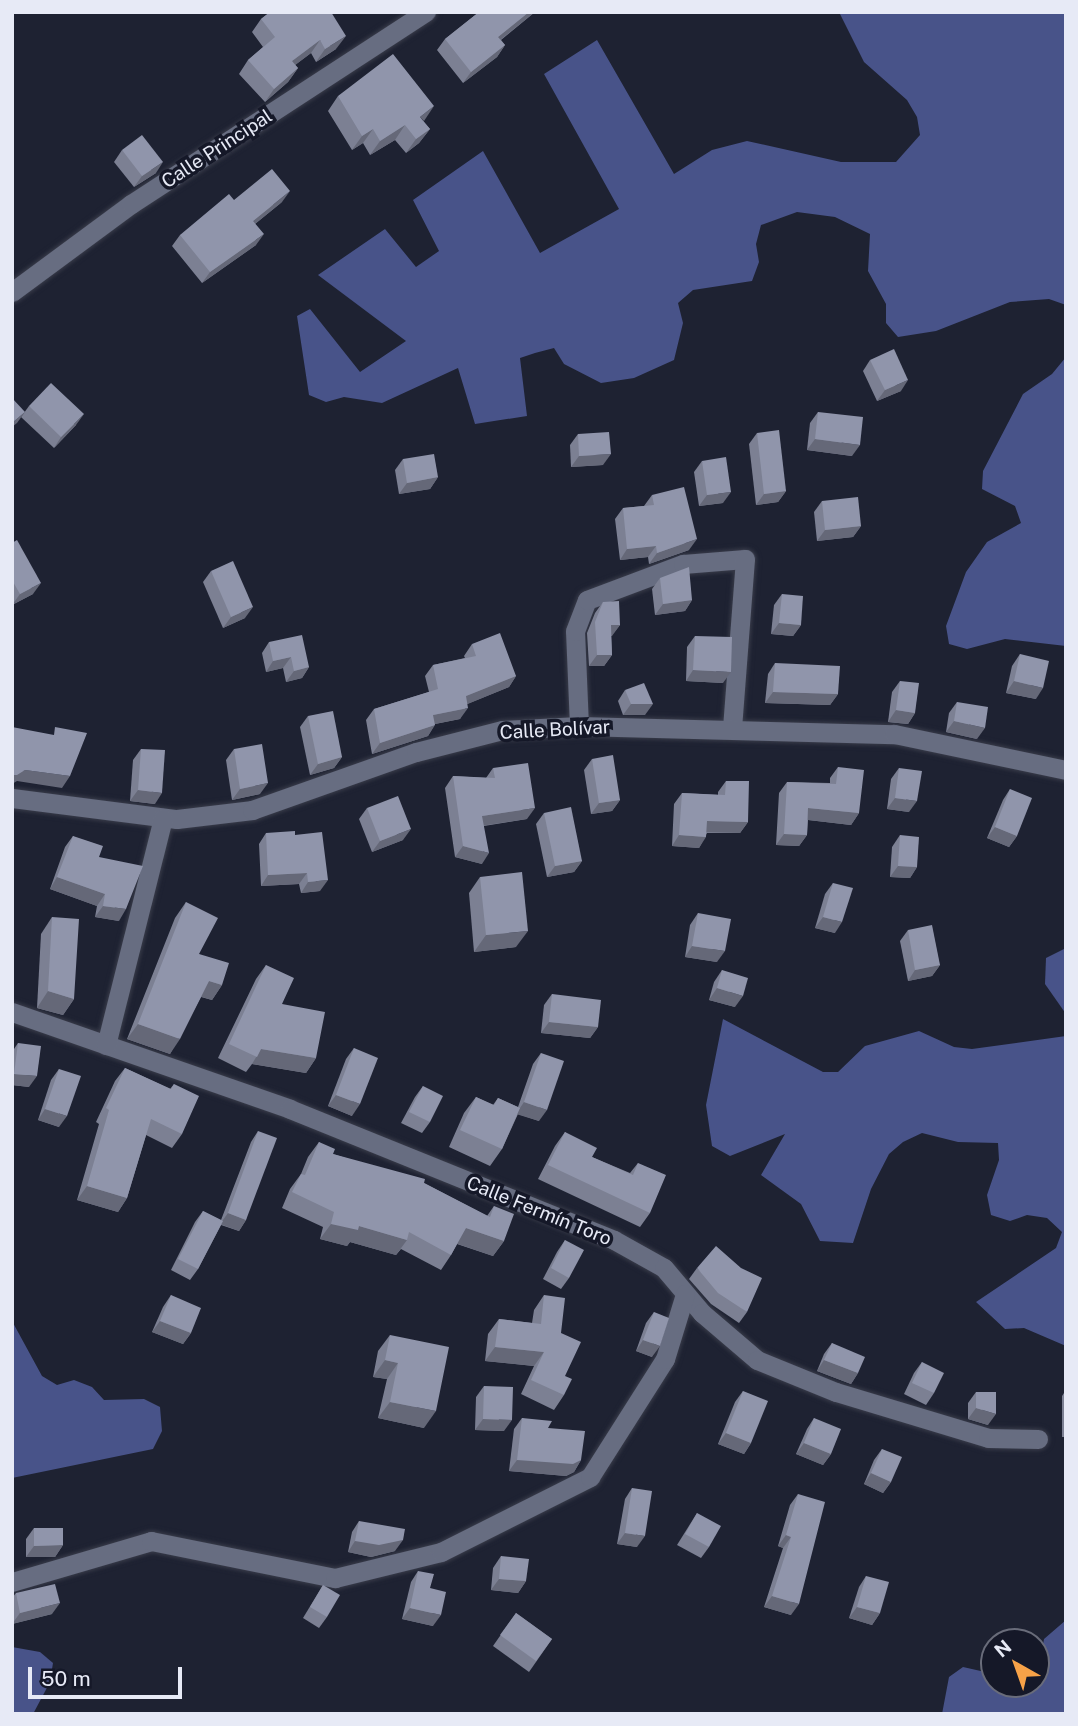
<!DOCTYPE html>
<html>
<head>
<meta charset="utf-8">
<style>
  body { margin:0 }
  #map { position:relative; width:1078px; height:1726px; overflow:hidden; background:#1e2232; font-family:"Public Sans",sans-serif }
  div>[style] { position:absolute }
  .forest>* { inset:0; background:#485389 }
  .roads { filter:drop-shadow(0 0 2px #393c4a) drop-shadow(0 0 2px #393c4a) }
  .minor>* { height:19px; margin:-9.5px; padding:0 9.5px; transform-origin:9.5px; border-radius:9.5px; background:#676d81 }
  .wall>* { inset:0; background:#7c8093 }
  .shaded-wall>* { inset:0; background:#656878 }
  .building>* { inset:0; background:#9095ab }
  span { translate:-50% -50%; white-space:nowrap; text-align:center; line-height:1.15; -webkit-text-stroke:7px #151828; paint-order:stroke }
  .street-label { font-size:19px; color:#e7eaf6 }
  .frame { position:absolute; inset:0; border:14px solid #e7eaf6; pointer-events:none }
  .north { position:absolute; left:980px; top:1628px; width:70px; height:70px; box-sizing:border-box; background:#151828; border:2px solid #696c7a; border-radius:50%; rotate:320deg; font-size:19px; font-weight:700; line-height:28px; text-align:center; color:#e7eaf6 }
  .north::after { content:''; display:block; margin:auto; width:24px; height:32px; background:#f7a248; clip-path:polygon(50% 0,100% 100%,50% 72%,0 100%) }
  .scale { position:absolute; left:28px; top:1667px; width:154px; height:32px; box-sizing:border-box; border:4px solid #e7eaf6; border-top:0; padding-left:9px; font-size:21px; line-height:24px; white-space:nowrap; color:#e7eaf6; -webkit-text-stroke:5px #151828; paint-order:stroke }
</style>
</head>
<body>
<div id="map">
  <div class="forest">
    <i style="clip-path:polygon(839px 12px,1066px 12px,1066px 305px,1049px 299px,1010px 302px,936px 331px,898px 337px,886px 323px,886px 304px,868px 271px,870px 234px,835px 217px,797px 212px,761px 225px,756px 244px,759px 262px,752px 281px,693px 290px,678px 303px,683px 323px,674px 360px,634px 378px,601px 383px,564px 364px,554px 348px,535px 353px,520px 358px,527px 416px,475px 424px,458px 368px,382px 403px,344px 397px,326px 402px,309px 395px,297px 316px,310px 309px,360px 372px,406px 341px,318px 275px,385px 229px,416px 267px,439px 251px,413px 200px,483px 151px,540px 253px,619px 209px,544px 74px,597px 40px,674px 174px,712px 150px,747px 141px,841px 162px,896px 162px,920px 135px,917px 117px,907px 100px,864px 62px)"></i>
    <i style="clip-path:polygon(1066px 357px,1066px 646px,1005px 639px,967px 649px,949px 644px,946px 626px,966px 572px,987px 542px,1021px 523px,1015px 506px,982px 489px,983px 471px,1023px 394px,1052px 374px)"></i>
    <i style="clip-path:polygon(1066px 948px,1066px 1014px,1045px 984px,1046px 958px)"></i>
    <i style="clip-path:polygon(723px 1019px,823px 1072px,838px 1072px,865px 1046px,919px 1031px,954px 1047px,972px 1049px,1066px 1036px,1066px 1346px,1024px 1328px,1005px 1329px,976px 1302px,1056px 1248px,1062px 1232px,1047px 1218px,1027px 1215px,1010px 1221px,991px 1215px,987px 1195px,999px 1160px,998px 1143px,958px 1142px,922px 1133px,903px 1142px,889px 1154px,871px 1189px,853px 1243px,820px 1241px,801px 1204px,761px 1175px,785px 1134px,730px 1156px,712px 1146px,706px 1105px)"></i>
    <i style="clip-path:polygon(12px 1321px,42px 1376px,57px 1385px,74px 1380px,92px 1387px,104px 1400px,144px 1399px,160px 1407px,162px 1431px,153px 1449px,12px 1478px)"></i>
    <i style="clip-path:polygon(1066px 1620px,1066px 1714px,942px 1714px,949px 1677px,963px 1667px,994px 1674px,994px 1684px,1036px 1684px,1044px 1639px)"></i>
    <i style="clip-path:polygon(12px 1647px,40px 1652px,53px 1663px,50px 1682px,33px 1714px,12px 1714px)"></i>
  </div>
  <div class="roads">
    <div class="minor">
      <i style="left:12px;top:292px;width:148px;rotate:-36.5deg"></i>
      <i style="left:131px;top:204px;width:352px;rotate:-33.1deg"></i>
      <i style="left:579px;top:726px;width:95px;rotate:-92.4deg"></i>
      <i style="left:575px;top:631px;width:33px;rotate:-69deg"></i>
      <i style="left:587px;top:600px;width:103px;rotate:-20.6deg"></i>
      <i style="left:683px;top:564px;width:62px;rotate:-4.6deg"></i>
      <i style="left:745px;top:559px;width:170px;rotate:94.4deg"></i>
      <i style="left:12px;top:798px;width:166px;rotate:7.3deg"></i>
      <i style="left:177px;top:819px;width:76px;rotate:-6.8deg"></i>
      <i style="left:252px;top:810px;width:174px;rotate:-19.5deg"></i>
      <i style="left:416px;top:752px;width:89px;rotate:-14.3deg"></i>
      <i style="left:502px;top:730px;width:77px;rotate:-3deg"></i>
      <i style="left:579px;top:726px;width:315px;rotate:1.5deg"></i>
      <i style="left:894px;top:734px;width:176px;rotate:11.8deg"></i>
      <i style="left:12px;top:1012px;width:294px;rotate:19.2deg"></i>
      <i style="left:290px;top:1109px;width:349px;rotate:22deg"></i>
      <i style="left:614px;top:1240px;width:57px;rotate:29.2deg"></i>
      <i style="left:664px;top:1268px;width:59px;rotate:49.8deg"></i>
      <i style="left:702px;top:1313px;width:72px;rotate:40.5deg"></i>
      <i style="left:757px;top:1360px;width:85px;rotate:22.1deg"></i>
      <i style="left:836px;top:1392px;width:159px;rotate:16.8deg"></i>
      <i style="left:988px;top:1438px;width:50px;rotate:1.1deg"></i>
      <i style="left:106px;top:1045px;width:234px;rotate:-75.9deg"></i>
      <i style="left:12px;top:1582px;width:145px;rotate:-16.4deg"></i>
      <i style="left:151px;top:1541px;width:188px;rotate:11.4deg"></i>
      <i style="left:335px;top:1578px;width:109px;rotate:-13.8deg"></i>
      <i style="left:441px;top:1552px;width:167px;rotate:-26.7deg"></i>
      <i style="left:590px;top:1477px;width:140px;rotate:-57.6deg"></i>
      <i style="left:665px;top:1359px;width:68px;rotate:-72.9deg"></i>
    </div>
  </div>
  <div class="wall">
    <i style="clip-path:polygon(270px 12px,336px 49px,316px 62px,311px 53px,295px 65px,298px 68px,288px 82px,265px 102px,239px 74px,248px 60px,263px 47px,252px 32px,261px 19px)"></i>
    <i style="clip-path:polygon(479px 12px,535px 12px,501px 40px,505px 45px,497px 57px,463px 83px,437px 50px,445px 39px)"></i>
    <i style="clip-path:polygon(338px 96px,423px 121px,430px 129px,419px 143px,406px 153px,395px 140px,370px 155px,363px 143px,352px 150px,328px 111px)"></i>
    <i style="clip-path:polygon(122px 150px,156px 173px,134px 187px,114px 162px)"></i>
    <i style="clip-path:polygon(282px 202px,255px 224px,256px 245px,202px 283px,172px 246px,180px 235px)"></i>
    <i style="clip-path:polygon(870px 360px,901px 391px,877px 401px,863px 371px)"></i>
    <i style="clip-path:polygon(29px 406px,76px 425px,54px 448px,21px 417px)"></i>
    <i style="clip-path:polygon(818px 412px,852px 456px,807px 450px,810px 423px)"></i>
    <i style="clip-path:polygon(757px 433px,786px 491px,778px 502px,756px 505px,749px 444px)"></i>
    <i style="clip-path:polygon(578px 434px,603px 465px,571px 467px,570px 445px)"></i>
    <i style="clip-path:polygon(403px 459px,438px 477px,430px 489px,399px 494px,395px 470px)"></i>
    <i style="clip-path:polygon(702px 461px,723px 503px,699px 506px,694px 472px)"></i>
    <i style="clip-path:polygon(652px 495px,689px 550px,649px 564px,648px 557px,620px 560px,615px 519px,623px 508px,644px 506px)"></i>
    <i style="clip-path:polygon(822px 501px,861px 526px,853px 537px,817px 541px,814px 512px)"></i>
    <i style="clip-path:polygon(12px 543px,33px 594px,12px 605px)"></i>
    <i style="clip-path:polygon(211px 571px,245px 618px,223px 628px,203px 582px)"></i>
    <i style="clip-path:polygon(660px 578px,692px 600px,685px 611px,655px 615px,652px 589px)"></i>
    <i style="clip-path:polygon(782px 594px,801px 625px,793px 636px,771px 634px,774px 605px)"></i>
    <i style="clip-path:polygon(603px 602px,620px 625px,611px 636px,612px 655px,604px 666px,589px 666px,587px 633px,595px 613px)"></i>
    <i style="clip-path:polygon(695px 636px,723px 683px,686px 681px,687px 647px)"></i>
    <i style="clip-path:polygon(269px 642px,309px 667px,302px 678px,286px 682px,283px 668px,266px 672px,262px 653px)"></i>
    <i style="clip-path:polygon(472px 644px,516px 676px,509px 687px,467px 704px,460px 719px,435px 724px,428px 736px,372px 754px,366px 720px,374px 709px,429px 692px,425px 676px,433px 665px,465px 658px,464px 656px)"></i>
    <i style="clip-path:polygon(1020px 654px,1036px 699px,1006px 693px,1012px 666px)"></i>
    <i style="clip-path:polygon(775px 663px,838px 694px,830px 705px,765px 703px,768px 674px)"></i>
    <i style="clip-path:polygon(900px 681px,915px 713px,908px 724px,888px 722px,892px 692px)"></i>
    <i style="clip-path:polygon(625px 690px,645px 715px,623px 715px,618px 701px)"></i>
    <i style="clip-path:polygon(957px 702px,977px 739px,946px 732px,949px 713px)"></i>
    <i style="clip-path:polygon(308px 716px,342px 757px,334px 768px,310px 775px,300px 727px)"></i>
    <i style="clip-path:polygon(141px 749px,155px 804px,130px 801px,133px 760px)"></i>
    <i style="clip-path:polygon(234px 749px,260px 794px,232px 800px,226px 760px)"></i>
    <i style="clip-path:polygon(592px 759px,620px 800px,612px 811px,591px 814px,584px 770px)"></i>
    <i style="clip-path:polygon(838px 767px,859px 813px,851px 825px,808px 820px,807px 835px,799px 846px,776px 845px,779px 793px,787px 782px,830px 783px,830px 778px)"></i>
    <i style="clip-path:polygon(493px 768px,527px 819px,484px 826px,482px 864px,455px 857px,445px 788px,453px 776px,486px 778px)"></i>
    <i style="clip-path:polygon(899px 768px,909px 812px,887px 809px,891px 779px)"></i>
    <i style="clip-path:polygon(726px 781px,748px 822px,740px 833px,707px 833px,699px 848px,672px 846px,674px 804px,682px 793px,718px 795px,718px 792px)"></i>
    <i style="clip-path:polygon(1010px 789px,1017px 836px,1009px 847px,987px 838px,1003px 800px)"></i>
    <i style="clip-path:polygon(367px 808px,403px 840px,372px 852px,359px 819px)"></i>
    <i style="clip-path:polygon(544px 813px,582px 861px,574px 872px,547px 877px,536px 824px)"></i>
    <i style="clip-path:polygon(266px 833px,295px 835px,320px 891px,301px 893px,299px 884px,261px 886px,259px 844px)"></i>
    <i style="clip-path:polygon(900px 835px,917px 867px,910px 878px,890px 877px,892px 847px)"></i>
    <i style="clip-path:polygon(73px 836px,99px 857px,119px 921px,95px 917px,97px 906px,50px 889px,65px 847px)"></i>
    <i style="clip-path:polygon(480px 877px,516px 947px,474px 952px,469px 893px)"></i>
    <i style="clip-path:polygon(833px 883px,835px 933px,815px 928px,825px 894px)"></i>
    <i style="clip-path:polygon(186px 902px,199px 954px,222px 985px,212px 1000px,201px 997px,170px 1054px,127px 1039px,175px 918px)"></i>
    <i style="clip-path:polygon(698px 913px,717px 962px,685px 957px,690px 925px)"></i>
    <i style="clip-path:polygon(52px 917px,74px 999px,63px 1015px,37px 1008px,41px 934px)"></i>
    <i style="clip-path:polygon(908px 930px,940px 965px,932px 976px,908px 981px,900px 941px)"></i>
    <i style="clip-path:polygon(266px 965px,282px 1004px,316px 1058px,306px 1073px,252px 1064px,246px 1072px,218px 1058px,256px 979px)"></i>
    <i style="clip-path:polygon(722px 970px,735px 1007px,709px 1000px,714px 982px)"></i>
    <i style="clip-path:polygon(552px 994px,598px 1027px,590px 1038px,541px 1033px,544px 1005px)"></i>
    <i style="clip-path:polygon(18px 1043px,29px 1087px,12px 1085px,12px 1052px)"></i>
    <i style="clip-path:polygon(354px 1048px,352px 1116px,328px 1106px,346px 1059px)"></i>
    <i style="clip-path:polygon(541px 1053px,539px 1121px,518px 1114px,502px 1149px,490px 1166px,449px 1147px,464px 1113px,476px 1097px,493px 1105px,498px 1098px,518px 1107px,533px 1064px)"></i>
    <i style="clip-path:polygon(125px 1068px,170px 1089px,174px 1084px,182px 1134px,172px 1148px,146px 1135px,127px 1198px,118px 1212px,77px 1200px,99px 1124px,96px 1122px,115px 1081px)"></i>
    <i style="clip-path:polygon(59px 1069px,59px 1127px,38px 1120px,51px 1080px)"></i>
    <i style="clip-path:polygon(423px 1086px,430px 1122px,422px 1133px,401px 1123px,415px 1097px)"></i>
    <i style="clip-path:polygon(258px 1131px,246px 1220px,239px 1231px,221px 1225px,198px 1269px,190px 1280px,171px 1270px,195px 1222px,203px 1211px,221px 1220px,251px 1142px)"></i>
    <i style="clip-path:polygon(565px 1132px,592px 1157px,630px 1173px,638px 1163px,650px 1213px,640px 1227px,538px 1179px,555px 1146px)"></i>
    <i style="clip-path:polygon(319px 1142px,333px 1154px,424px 1183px,487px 1216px,494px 1206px,504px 1241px,493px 1256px,457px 1244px,451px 1255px,441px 1270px,401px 1249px,396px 1255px,350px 1242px,347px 1246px,320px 1239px,323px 1227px,282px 1208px,290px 1189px,301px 1174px,308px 1157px)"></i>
    <i style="clip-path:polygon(565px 1240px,569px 1278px,561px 1289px,543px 1279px,557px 1252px)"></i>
    <i style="clip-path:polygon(697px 1268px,747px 1312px,739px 1323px,711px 1304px,689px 1279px)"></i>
    <i style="clip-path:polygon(171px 1295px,191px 1333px,183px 1344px,152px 1332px,163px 1307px)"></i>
    <i style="clip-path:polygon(544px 1295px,561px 1333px,565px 1376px,564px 1395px,554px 1410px,521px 1394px,534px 1366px,485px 1361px,488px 1334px,499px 1319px,532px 1323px,534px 1310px)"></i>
    <i style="clip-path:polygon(654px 1312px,652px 1357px,636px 1351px,646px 1323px)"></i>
    <i style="clip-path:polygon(390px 1335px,424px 1428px,378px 1418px,387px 1379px,373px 1377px,378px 1351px)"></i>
    <i style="clip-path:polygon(832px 1343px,858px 1373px,851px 1384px,817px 1371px,824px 1354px)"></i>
    <i style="clip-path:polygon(922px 1362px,934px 1393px,926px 1405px,904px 1394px,914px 1373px)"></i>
    <i style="clip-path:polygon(484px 1386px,504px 1431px,475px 1430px,476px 1397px)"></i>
    <i style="clip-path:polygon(1066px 1390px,1066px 1437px,1062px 1437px,1062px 1396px)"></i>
    <i style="clip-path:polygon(743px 1391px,751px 1443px,744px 1454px,718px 1444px,735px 1402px)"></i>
    <i style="clip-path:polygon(976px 1392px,988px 1425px,968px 1419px,968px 1403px)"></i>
    <i style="clip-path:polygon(522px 1418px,548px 1428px,581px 1460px,574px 1472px,566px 1476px,509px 1471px,514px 1429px)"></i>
    <i style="clip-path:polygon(814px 1418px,831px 1454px,823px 1465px,796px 1454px,807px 1429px)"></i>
    <i style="clip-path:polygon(882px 1449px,891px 1482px,883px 1493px,864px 1484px,874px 1460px)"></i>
    <i style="clip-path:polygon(632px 1488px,637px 1547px,617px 1544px,625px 1499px)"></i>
    <i style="clip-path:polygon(798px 1494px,791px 1615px,764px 1607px,783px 1548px,778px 1546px,790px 1505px)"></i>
    <i style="clip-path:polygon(697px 1513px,709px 1547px,701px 1558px,677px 1545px)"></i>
    <i style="clip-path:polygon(359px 1521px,395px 1551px,371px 1557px,348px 1552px,352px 1532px)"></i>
    <i style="clip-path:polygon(34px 1528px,63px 1545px,55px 1557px,26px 1557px,26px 1539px)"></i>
    <i style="clip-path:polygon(501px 1556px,526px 1581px,518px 1593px,491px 1590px,493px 1568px)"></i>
    <i style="clip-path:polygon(418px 1571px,430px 1588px,433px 1626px,402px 1619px,411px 1582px)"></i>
    <i style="clip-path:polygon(866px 1576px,880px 1613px,872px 1625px,849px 1618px,859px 1587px)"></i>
    <i style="clip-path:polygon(323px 1585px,327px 1617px,319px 1628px,303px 1618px)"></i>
    <i style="clip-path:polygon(16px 1593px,52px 1614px,12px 1624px,12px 1598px)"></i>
    <i style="clip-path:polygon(516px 1613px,552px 1639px,529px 1672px,493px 1646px)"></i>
  </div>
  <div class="shaded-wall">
    <i style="clip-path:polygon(529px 12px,535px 12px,490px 48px,498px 37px)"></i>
    <i style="clip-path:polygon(346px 36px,336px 49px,316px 62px,325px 49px)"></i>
    <i style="clip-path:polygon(320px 40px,311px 53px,282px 75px,292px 61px)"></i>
    <i style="clip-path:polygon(505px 45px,497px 57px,463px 83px,471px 72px)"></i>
    <i style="clip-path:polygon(298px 68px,288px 82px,265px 102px,274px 89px)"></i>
    <i style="clip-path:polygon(434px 106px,424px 121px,420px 117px)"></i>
    <i style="clip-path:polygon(405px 125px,395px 140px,370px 155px,380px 141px)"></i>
    <i style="clip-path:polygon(373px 129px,363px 143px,352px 150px,362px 136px)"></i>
    <i style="clip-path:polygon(430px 129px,419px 143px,406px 153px,416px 139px)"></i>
    <i style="clip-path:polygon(163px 162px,156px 173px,134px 187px,142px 176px)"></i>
    <i style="clip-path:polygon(290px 191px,282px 202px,245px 232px,253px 221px)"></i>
    <i style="clip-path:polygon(264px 234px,256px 245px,202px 283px,210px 272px)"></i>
    <i style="clip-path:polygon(908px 380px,901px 391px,877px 401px,885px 390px)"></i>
    <i style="clip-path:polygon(25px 412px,17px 423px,12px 427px,12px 423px)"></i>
    <i style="clip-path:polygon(84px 414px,76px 425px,54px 448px,61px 437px)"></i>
    <i style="clip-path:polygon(815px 439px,860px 445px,852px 456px,807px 450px)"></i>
    <i style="clip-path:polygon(611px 454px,603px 465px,571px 467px,579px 456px)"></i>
    <i style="clip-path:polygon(438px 477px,430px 489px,399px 494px,407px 483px)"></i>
    <i style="clip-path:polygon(786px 491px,778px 502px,756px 505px,764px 494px)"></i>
    <i style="clip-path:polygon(731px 492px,723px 503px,699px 506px,707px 495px)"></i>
    <i style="clip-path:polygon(861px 526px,853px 537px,817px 541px,825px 530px)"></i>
    <i style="clip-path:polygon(697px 539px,689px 550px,649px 564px,657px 553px)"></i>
    <i style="clip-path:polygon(656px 546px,648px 557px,620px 560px,627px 549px)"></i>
    <i style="clip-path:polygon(41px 583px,33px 594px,12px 605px,20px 594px)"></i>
    <i style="clip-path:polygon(692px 600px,685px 611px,655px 615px,663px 604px)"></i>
    <i style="clip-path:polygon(253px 607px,245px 618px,223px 628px,231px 617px)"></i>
    <i style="clip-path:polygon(779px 623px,801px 625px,793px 636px,771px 634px)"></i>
    <i style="clip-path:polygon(611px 625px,620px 625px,612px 636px,603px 636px)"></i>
    <i style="clip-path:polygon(597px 655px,612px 655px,604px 666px,589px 666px)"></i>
    <i style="clip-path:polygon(291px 657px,283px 668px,266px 672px,273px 661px)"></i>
    <i style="clip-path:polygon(309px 667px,302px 678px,286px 682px,294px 671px)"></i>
    <i style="clip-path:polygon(693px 670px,731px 672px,723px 683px,686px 681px)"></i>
    <i style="clip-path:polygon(516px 676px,509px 687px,458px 708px,466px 696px)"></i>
    <i style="clip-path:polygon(1014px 681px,1043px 688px,1036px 699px,1006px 693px)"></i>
    <i style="clip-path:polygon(773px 692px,838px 694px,830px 705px,765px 703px)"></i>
    <i style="clip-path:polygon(631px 704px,653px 704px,645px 715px,623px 715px)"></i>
    <i style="clip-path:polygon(468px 708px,460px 719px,425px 726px,433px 715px)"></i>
    <i style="clip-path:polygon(896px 710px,915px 713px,908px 724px,888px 722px)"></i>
    <i style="clip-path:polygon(954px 721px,985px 728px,977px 739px,946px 732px)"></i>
    <i style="clip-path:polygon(435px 725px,428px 736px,372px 754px,380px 743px)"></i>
    <i style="clip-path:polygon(342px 757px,334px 768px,310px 775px,318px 764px)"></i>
    <i style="clip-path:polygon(25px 770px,70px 776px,62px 788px,17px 781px,12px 784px,12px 775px)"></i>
    <i style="clip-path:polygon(268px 783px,260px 794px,232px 800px,240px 789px)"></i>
    <i style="clip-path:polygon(138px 790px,162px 793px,155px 804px,130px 801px)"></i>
    <i style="clip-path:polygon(895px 798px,917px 801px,909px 812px,887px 809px)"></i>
    <i style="clip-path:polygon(620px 800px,612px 811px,591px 814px,599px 803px)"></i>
    <i style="clip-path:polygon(535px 808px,527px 819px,474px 827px,482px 816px)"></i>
    <i style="clip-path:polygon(808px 808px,859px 813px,851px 825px,800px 819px)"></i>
    <i style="clip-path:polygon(707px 821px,748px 822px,740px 833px,699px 832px)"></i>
    <i style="clip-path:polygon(995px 827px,1017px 836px,1009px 847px,987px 838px)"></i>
    <i style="clip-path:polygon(411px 829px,403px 840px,372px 852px,380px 841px)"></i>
    <i style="clip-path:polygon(784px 834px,807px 835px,799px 846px,776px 845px)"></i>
    <i style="clip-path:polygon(679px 835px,706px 837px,699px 848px,672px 846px)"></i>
    <i style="clip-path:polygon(463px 846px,489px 853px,482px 864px,455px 857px)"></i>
    <i style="clip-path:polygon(582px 861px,574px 872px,547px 877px,555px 866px)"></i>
    <i style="clip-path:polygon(898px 866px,917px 867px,910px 878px,890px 877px)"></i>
    <i style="clip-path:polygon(307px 873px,299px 884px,261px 886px,268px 875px)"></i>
    <i style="clip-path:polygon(57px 877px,105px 894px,97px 906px,50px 889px)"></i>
    <i style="clip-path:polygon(328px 880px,320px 891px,301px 893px,308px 882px)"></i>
    <i style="clip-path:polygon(103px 906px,126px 909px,119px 921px,95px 917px)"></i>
    <i style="clip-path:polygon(823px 917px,842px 922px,835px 933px,815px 928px)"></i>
    <i style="clip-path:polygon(528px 931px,516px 947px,474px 952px,486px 935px)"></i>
    <i style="clip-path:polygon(692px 946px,725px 951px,717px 962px,685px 957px)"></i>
    <i style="clip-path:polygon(940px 965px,932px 976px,908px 981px,915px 970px)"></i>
    <i style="clip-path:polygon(209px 981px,222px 985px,212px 1000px,199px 996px)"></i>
    <i style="clip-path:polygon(717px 988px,743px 996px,735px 1007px,709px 1000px)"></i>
    <i style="clip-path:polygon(48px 991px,74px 999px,63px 1015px,37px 1008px)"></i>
    <i style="clip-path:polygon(549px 1022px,598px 1027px,590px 1038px,541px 1033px)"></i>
    <i style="clip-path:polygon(138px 1024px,180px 1039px,170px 1054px,127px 1039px)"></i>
    <i style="clip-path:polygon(261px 1049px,316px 1058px,306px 1073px,252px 1064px)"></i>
    <i style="clip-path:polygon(14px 1074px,37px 1076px,29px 1087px,12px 1085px,12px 1076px)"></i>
    <i style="clip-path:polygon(336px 1095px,360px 1104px,352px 1116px,328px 1106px)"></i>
    <i style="clip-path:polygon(524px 1102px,547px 1110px,539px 1121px,516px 1114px)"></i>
    <i style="clip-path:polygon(45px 1109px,67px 1116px,59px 1127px,38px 1120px)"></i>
    <i style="clip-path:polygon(87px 1186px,127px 1198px,118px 1212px,77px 1200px)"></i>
    <i style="clip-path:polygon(228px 1213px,246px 1220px,239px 1231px,220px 1224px)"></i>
    <i style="clip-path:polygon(331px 1224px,359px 1226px,407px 1240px,396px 1255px,350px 1242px,347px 1246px,320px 1239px)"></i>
    <i style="clip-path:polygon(466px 1228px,504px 1241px,493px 1256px,455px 1243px)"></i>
    <i style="clip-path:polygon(160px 1321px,191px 1333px,183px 1344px,152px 1332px)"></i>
    <i style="clip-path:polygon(643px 1340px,660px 1346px,652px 1357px,636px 1351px)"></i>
    <i style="clip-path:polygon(495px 1347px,544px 1352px,534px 1366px,485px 1361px)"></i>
    <i style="clip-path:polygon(385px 1360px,398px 1363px,387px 1379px,373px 1377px)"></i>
    <i style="clip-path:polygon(824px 1360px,858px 1373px,851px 1384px,817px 1371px)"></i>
    <i style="clip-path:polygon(390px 1402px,436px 1411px,424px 1428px,378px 1418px)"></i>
    <i style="clip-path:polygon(976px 1408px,996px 1414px,988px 1425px,968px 1419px)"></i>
    <i style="clip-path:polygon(483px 1419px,512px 1420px,504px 1431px,475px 1430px)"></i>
    <i style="clip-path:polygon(726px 1433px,751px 1443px,744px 1454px,718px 1444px)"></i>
    <i style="clip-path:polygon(804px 1443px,831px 1454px,823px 1465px,796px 1454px)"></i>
    <i style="clip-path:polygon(517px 1460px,581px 1460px,574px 1472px,566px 1476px,509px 1471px)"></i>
    <i style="clip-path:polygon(871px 1473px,891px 1482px,883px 1493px,864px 1484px)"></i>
    <i style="clip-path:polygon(625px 1533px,645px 1536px,637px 1547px,617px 1544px)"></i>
    <i style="clip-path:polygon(786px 1535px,791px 1537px,783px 1548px,778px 1546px)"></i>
    <i style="clip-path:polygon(403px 1540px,395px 1551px,371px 1557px,348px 1552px,355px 1541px)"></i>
    <i style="clip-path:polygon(63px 1545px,55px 1557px,26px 1557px,34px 1546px)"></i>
    <i style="clip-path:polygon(499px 1579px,526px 1581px,518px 1593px,491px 1590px)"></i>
    <i style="clip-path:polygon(772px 1596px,799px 1604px,791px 1615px,764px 1607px)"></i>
    <i style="clip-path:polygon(60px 1603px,52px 1614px,12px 1624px,20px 1613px)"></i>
    <i style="clip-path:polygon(857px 1607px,880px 1613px,872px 1625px,849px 1618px)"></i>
    <i style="clip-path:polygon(410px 1608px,441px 1615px,433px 1626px,402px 1619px)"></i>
  </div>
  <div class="building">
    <i style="clip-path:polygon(270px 12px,331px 12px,346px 36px,325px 49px,320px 40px,292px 61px,298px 68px,274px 89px,248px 60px,275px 37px,261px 19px)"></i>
    <i style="clip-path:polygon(479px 12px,529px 12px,498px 37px,505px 45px,471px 72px,445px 39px)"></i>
    <i style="clip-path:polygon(393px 54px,434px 106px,420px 117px,430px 129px,416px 139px,405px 125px,380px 141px,373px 129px,362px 136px,338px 96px)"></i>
    <i style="clip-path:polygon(142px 135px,163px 162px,142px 176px,122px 150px)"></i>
    <i style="clip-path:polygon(272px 169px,290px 191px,253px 221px,264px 234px,210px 272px,180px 235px,229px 194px,234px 200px)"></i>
    <i style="clip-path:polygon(894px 349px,908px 380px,885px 390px,870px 360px)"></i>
    <i style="clip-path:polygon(51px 383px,84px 414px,61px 437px,29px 406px)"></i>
    <i style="clip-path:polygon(12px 398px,25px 412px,12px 423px)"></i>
    <i style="clip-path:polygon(818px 412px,863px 417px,860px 445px,815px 439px)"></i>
    <i style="clip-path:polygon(779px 430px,786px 491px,764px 494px,757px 433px)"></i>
    <i style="clip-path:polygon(609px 432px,611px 454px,579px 456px,578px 434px)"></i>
    <i style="clip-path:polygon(434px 454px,438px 477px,407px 483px,403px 459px)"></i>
    <i style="clip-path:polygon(726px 457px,731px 492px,707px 495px,702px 461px)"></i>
    <i style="clip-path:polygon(684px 487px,697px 539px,657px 553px,656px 546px,627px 549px,623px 508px,654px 505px,652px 495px)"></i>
    <i style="clip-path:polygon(858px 497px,861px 526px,825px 530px,822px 501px)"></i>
    <i style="clip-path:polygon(17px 540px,41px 583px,20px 594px,12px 580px,12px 543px)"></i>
    <i style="clip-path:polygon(233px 561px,253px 607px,231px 617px,211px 571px)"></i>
    <i style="clip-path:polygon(689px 567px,692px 600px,663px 604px,660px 578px)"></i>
    <i style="clip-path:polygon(782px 594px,803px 596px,801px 625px,779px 623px)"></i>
    <i style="clip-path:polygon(619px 601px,620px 625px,611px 625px,612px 655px,597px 655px,595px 622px,603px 602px)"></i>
    <i style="clip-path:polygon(500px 633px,516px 676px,466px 696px,468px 708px,433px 715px,435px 725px,380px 743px,374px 709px,438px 689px,433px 665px,476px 656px,472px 644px)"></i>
    <i style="clip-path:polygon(302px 635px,309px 667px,294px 671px,291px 657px,273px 661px,269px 642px)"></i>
    <i style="clip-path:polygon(695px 636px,732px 637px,731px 672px,693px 670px)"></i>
    <i style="clip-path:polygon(1020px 654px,1049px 661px,1043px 688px,1014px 681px)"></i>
    <i style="clip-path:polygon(775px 663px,840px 666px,838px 694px,773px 692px)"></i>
    <i style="clip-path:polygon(900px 681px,919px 683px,915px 713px,896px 710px)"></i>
    <i style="clip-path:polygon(644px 683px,653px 704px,631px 704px,625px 690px)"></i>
    <i style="clip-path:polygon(957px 702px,988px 707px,985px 728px,954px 721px)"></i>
    <i style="clip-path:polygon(333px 711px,342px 757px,318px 764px,308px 716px)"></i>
    <i style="clip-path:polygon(12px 727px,54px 735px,55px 727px,87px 733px,70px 776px,25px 770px,17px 775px,12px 775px)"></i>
    <i style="clip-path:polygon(262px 744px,268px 783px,240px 789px,234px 749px)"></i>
    <i style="clip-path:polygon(141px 749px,165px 750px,162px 793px,138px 790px)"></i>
    <i style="clip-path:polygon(613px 755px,620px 800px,599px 803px,592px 759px)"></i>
    <i style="clip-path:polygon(528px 763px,535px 808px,482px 816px,489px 853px,463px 846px,453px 776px,495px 778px,493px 768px)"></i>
    <i style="clip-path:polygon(838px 767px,864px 770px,859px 813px,808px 808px,807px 835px,784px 834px,787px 782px,836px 784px)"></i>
    <i style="clip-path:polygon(899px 768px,922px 771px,917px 801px,895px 798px)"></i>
    <i style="clip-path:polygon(726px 781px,749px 781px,748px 822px,707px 821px,706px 837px,679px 835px,682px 793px,725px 795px)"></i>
    <i style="clip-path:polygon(1010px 789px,1032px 798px,1017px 836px,995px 827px)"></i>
    <i style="clip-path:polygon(398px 796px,411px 829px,380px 841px,367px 808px)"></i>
    <i style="clip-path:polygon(571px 807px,582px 861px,555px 866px,544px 813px)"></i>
    <i style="clip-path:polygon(295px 831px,295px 835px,322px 832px,328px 880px,308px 882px,307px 873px,268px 875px,266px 833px)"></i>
    <i style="clip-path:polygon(900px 835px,919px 837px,917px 867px,898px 866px)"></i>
    <i style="clip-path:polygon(73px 836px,103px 846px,99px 857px,143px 866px,126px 909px,103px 906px,105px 894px,57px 877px)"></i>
    <i style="clip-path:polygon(522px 872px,528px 931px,486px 935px,480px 877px)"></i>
    <i style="clip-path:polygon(833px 883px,853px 888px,842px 922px,823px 917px)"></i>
    <i style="clip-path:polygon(186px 902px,218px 918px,199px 954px,229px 963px,222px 985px,209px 981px,180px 1039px,138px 1024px)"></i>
    <i style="clip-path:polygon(698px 913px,731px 919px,725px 951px,692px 946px)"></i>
    <i style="clip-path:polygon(52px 917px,79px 919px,74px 999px,48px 991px)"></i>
    <i style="clip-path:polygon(932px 925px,940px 965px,915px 970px,908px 930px)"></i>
    <i style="clip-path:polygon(266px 965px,294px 978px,282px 1004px,325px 1012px,316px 1058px,261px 1049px,257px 1057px,229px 1044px)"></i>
    <i style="clip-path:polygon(722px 970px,748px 978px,743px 996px,717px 988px)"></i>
    <i style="clip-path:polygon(552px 994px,601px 1000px,598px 1027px,549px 1022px)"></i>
    <i style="clip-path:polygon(18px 1043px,41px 1046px,37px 1076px,14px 1074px)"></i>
    <i style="clip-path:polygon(354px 1048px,378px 1058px,360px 1104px,336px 1095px)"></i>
    <i style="clip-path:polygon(541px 1053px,564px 1061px,547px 1110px,524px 1102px)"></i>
    <i style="clip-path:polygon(125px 1068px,171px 1089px,174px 1084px,199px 1096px,182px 1134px,151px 1119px,127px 1198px,87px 1186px,109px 1110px,106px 1108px)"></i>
    <i style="clip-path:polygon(59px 1069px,81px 1076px,67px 1116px,45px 1109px)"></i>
    <i style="clip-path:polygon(423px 1086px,443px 1096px,430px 1122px,409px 1112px)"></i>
    <i style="clip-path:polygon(476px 1097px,494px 1105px,498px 1098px,520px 1108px,502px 1149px,460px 1130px)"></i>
    <i style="clip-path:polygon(258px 1131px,277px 1138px,246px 1220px,228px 1213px)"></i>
    <i style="clip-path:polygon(565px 1132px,597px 1148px,592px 1157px,633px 1175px,638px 1163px,666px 1175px,650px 1213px,548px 1165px)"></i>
    <i style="clip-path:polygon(319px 1142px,335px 1149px,333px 1154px,425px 1179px,424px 1183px,490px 1217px,494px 1206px,514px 1214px,504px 1241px,466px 1228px,451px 1255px,409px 1232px,407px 1240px,359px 1226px,358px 1230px,331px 1224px,334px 1212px,292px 1192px,301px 1174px,305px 1175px)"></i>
    <i style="clip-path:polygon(203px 1211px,223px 1221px,198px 1269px,178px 1259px)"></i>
    <i style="clip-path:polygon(565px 1240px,584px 1250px,569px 1278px,551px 1268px)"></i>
    <i style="clip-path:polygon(716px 1246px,741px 1268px,762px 1278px,747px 1312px,718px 1293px,697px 1268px)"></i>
    <i style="clip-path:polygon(171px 1295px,201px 1308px,191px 1333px,160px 1321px)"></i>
    <i style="clip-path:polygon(544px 1295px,565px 1298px,561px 1333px,581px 1342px,565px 1376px,572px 1379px,564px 1395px,531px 1380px,544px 1352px,495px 1347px,499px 1319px,541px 1324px)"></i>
    <i style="clip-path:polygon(654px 1312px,669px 1318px,660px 1346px,643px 1340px)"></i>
    <i style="clip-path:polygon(390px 1335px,449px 1347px,436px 1411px,390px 1402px,398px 1363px,385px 1360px)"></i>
    <i style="clip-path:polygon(832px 1343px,865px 1357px,858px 1373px,824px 1360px)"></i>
    <i style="clip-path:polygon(922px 1362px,944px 1373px,934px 1393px,912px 1383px)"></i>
    <i style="clip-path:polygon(484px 1386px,513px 1387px,512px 1420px,483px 1419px)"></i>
    <i style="clip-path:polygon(743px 1391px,768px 1401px,751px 1443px,726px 1433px)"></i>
    <i style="clip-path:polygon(976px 1392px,996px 1392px,996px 1414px,976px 1408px)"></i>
    <i style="clip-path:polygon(522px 1418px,552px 1421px,548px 1428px,585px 1431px,581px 1460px,573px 1464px,517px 1460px)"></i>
    <i style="clip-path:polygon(814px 1418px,841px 1429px,831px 1454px,804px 1443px)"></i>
    <i style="clip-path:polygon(882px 1449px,902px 1457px,891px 1482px,871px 1473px)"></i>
    <i style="clip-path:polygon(632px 1488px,652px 1491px,645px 1536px,625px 1533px)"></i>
    <i style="clip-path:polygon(798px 1494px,825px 1502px,799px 1604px,772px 1596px,791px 1537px,786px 1535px)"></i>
    <i style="clip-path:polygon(697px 1513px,721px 1526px,709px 1547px,685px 1534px)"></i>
    <i style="clip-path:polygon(359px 1521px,405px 1529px,403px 1540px,379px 1545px,355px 1541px)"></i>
    <i style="clip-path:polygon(34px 1528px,63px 1528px,63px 1545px,34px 1546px)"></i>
    <i style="clip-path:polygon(501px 1556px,529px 1559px,526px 1581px,499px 1579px)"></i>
    <i style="clip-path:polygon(418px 1571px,434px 1574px,430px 1588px,446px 1592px,441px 1615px,410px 1608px)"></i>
    <i style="clip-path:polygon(866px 1576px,889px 1582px,880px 1613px,857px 1607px)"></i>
    <i style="clip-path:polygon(55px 1584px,60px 1603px,20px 1613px,16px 1593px)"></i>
    <i style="clip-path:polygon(323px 1585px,340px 1595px,327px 1617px,310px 1607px)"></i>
    <i style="clip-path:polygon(516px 1613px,552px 1639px,536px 1661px,500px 1635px)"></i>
  </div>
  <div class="street-label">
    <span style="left:217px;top:149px;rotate:-33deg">Calle Principal</span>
    <span style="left:555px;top:730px;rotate:-3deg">Calle Bolívar</span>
    <span style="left:539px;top:1211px;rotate:22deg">Calle Fermín Toro</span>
  </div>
  <div class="frame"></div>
  <div class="north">N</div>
  <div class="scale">50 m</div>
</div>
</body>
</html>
